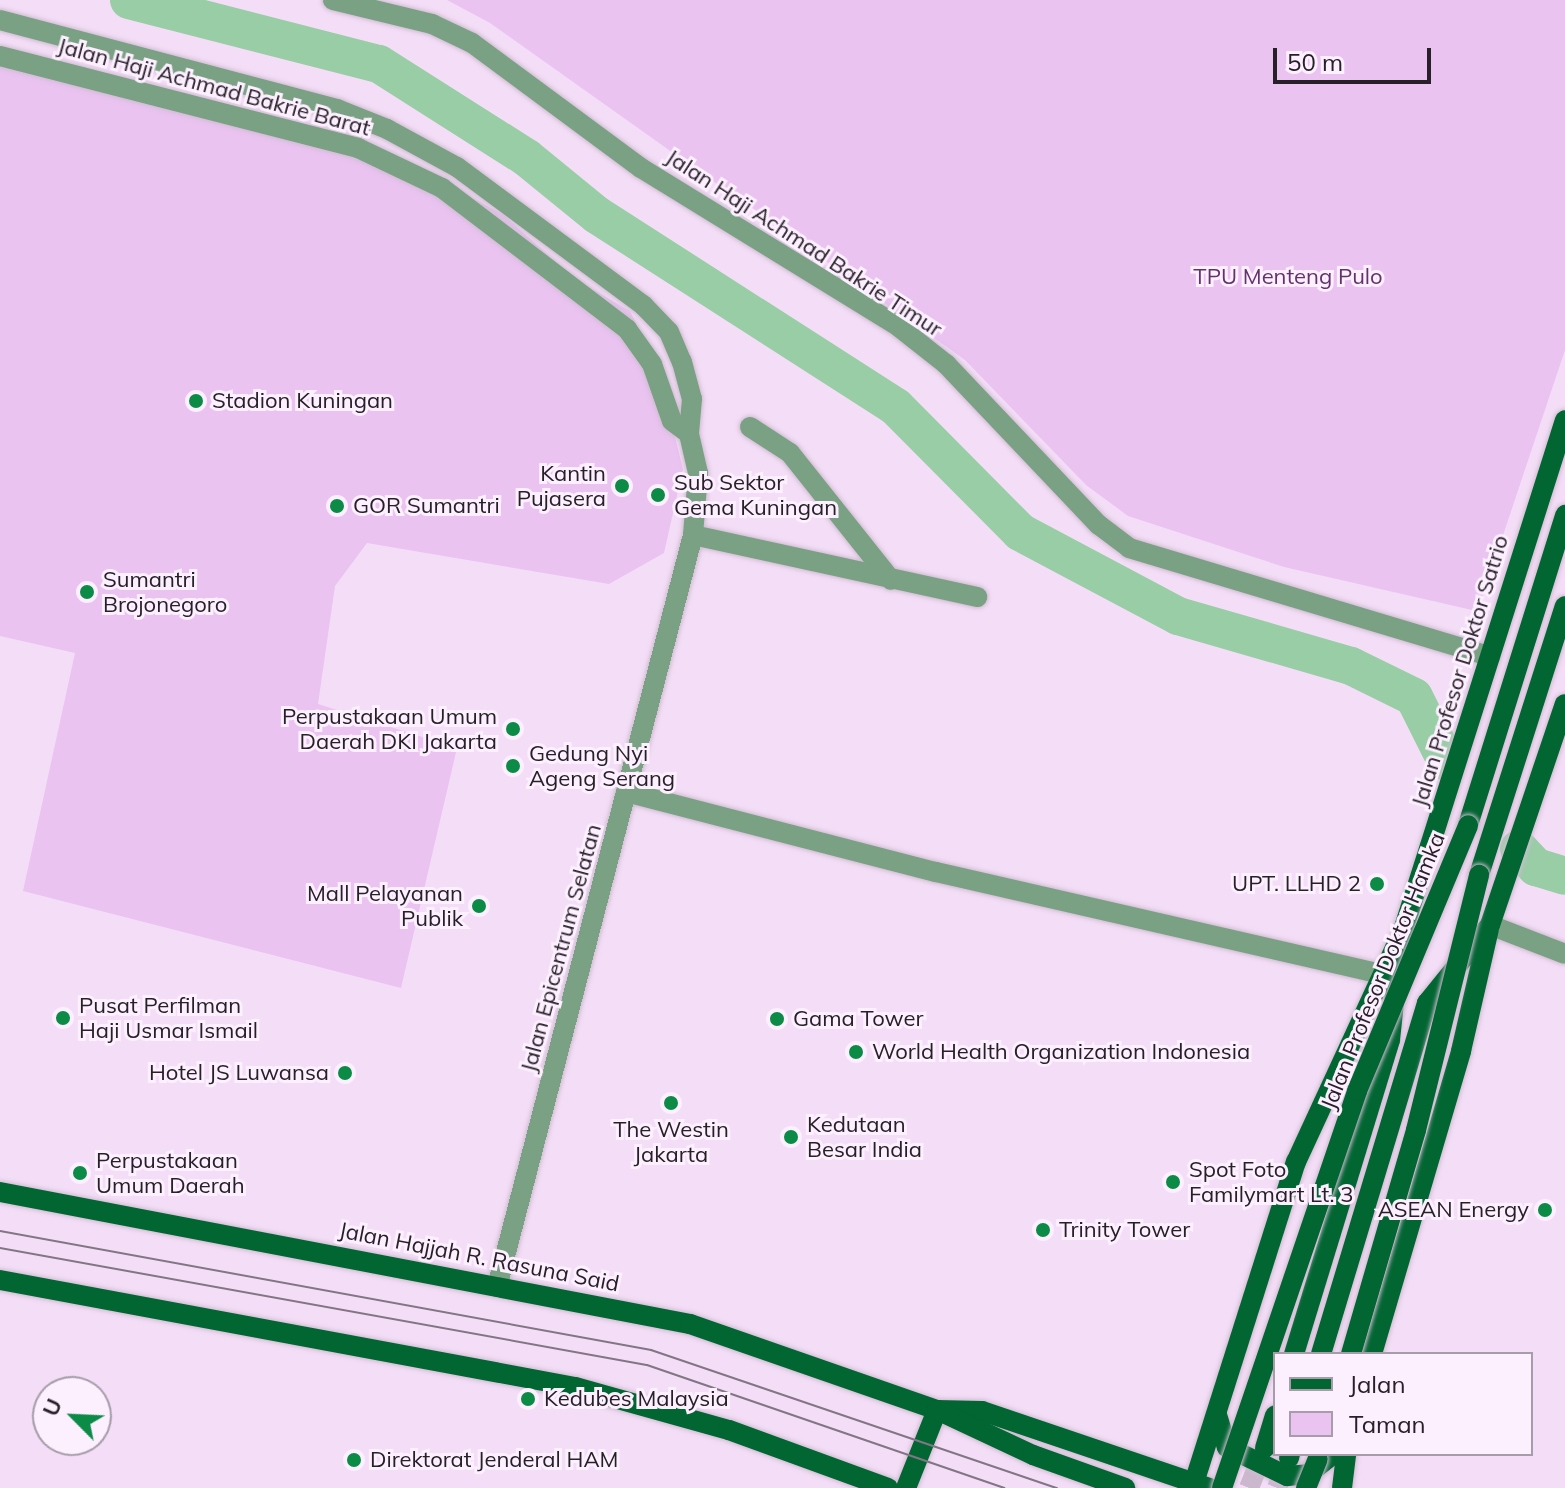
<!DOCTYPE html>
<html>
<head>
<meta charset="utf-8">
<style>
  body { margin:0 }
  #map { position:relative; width:1565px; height:1488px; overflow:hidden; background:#f4def7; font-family:Mulish,sans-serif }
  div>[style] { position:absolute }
  .green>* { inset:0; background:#eac3f1 }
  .river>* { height:38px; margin:-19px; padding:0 19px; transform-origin:19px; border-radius:19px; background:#99cda6 }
  .major-tunnel>* { height:20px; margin-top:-10px; transform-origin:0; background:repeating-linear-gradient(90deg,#cbb8ce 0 20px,transparent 0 30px) }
  .roads { filter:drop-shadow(0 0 2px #cfbcd2) drop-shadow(0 0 2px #cfbcd2) }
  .minor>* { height:20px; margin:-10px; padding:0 10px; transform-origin:10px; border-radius:10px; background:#7aa183 }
  .major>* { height:20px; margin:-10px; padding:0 10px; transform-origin:10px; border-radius:10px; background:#016632 }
  .tram>* { height:2px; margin:-1px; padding:0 1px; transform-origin:1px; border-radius:1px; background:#837585 }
  .bridges { filter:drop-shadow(0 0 2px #cfbcd2) drop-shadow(0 0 2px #cfbcd2) }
  .major-bridge>* { height:20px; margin:-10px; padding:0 10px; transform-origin:10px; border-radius:10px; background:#016632 }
  .dots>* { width:22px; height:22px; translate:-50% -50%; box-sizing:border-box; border:4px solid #fceffe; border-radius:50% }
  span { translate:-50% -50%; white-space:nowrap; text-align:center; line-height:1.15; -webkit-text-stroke:6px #fceffe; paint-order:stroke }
  .street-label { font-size:22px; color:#282029 }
  .park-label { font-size:22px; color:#63326c }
  .poi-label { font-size:22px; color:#282029 }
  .left { translate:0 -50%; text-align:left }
  .right { translate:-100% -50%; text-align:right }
  .legend { position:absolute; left:1273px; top:1352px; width:260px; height:104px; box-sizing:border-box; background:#fceffe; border:2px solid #a79ca9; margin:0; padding:10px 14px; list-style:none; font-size:24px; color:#282029 }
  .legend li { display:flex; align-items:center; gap:16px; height:40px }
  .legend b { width:40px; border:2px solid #a79ca9 }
  .north { position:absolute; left:32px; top:1376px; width:80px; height:80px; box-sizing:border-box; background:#fceffe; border:2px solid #a79ca9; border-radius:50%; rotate:294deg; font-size:22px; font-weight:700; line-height:32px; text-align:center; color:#282029 }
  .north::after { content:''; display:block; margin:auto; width:28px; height:36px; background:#0c8b47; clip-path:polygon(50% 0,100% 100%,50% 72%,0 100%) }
  .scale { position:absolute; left:1273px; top:48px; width:158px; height:36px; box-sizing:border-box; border:4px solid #282029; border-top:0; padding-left:10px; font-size:24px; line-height:28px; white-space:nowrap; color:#282029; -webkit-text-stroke:6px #fceffe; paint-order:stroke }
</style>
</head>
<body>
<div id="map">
  <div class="green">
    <i style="clip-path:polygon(447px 0,1565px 0,1565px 350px,1481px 601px,1472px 610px,1284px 567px,1128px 516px,1086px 485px,965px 360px,490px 23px)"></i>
    <i style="clip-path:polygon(0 49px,367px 141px,504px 215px,573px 278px,630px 311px,659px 371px,683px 469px,664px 553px,609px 584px,367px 543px,335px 586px,318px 704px,457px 748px,401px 988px,23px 891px,75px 653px,0 636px)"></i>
  </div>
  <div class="river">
    <i style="left:129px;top:0;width:258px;rotate:14.4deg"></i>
    <i style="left:379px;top:64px;width:175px;rotate:32.4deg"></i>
    <i style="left:527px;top:158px;width:90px;rotate:39.2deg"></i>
    <i style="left:597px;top:215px;width:355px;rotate:32.7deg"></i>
    <i style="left:896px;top:407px;width:176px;rotate:45.2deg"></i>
    <i style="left:1020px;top:532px;width:179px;rotate:28deg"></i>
    <i style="left:1178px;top:616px;width:180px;rotate:16.1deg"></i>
    <i style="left:1351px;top:666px;width:70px;rotate:26.2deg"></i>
    <i style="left:1414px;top:697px;width:72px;rotate:63.4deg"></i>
    <i style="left:1519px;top:849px;width:25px;rotate:47deg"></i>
    <i style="left:1536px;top:867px;width:30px;rotate:17deg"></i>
  </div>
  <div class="major-tunnel">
    <i style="left:1249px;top:1488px;width:43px;rotate:-68.2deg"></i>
    <i style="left:1277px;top:1488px;width:32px;rotate:-68deg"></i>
  </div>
  <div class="roads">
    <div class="minor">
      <i style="left:333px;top:0;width:102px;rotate:13.6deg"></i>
      <i style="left:432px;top:24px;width:44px;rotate:25.4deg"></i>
      <i style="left:472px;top:43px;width:210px;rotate:36.5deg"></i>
      <i style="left:641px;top:168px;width:303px;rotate:31.6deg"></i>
      <i style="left:899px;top:327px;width:60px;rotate:38.2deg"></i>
      <i style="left:946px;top:364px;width:222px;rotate:46.5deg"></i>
      <i style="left:1099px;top:525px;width:38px;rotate:37deg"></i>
      <i style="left:1129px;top:548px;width:377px;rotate:16.7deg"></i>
      <i style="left:0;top:20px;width:349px;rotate:14.8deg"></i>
      <i style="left:337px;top:109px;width:54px;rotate:21.8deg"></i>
      <i style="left:387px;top:129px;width:80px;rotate:28.5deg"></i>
      <i style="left:457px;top:167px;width:232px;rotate:36.6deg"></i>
      <i style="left:643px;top:305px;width:37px;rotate:46deg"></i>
      <i style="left:669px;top:332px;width:33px;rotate:67deg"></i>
      <i style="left:682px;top:362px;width:38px;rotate:75deg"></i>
      <i style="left:692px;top:399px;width:35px;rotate:95deg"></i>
      <i style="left:689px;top:434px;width:40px;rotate:77deg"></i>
      <i style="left:698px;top:473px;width:62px;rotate:94.6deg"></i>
      <i style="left:693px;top:535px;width:777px;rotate:104.61deg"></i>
      <i style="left:0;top:56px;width:370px;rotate:14.4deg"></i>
      <i style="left:358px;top:148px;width:93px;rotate:25.5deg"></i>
      <i style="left:442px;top:188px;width:233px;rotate:37.3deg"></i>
      <i style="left:627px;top:329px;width:43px;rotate:54.5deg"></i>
      <i style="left:652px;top:364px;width:60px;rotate:70.7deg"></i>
      <i style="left:672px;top:421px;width:21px;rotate:37deg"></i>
      <i style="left:750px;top:427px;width:48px;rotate:33deg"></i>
      <i style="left:790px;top:453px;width:162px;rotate:51.5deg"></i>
      <i style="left:693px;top:535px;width:291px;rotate:12.3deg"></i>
      <i style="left:626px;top:792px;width:320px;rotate:14.5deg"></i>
      <i style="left:936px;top:872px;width:457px;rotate:12.9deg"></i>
      <i style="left:1490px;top:925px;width:80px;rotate:21.1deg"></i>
    </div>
    <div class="major">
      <i style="left:1468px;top:825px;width:325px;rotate:-72.6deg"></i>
      <i style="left:1479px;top:875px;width:282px;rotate:-72.3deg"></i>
      <i style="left:0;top:1192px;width:703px;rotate:10.83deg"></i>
      <i style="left:690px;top:1324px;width:262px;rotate:19.2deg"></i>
      <i style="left:937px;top:1410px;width:45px;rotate:1.3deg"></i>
      <i style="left:982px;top:1411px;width:240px;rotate:18.7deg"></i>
      <i style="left:0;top:1280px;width:585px;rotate:10.54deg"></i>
      <i style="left:575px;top:1387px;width:160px;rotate:15.6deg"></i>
      <i style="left:729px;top:1430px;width:169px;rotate:20deg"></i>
      <i style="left:1294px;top:1354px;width:328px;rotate:-73deg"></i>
      <i style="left:1390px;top:1040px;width:104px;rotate:-83.9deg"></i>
      <i style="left:1401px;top:937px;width:542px;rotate:-72.4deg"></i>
      <i style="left:1321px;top:1354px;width:367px;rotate:-73.2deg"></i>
      <i style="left:1427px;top:1003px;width:100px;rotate:-51.1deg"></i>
      <i style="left:1490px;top:925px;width:233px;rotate:-71.3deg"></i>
      <i style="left:1372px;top:1354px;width:316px;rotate:-73.6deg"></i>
      <i style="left:1461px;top:1051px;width:125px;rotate:-77.1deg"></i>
      <i style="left:1217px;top:1415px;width:34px;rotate:73deg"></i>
      <i style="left:1227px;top:1447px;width:67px;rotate:25.8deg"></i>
      <i style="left:1287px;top:1476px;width:21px;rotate:-5deg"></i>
      <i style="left:1308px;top:1474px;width:33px;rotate:-38deg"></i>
      <i style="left:1265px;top:1448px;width:34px;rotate:-73deg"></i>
      <i style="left:1289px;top:1458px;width:4px;rotate:-76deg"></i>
      <i style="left:1194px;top:1483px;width:337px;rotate:-72.4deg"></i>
      <i style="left:1296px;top:1162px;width:236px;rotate:-65.2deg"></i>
      <i style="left:906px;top:1488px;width:84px;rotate:-68.3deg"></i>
      <i style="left:937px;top:1410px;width:106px;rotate:25.1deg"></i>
      <i style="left:1033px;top:1455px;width:98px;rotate:19.7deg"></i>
      <i style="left:1342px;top:1488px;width:34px;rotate:-83deg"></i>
    </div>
  </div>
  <div class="tram">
    <i style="left:0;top:1231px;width:662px;rotate:10.36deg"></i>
    <i style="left:651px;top:1350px;width:429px;rotate:18.8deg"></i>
    <i style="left:0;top:1248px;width:657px;rotate:10.25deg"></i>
    <i style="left:647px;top:1365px;width:378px;rotate:19deg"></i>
  </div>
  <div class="bridges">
    <div class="major-bridge">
      <i style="left:1351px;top:1354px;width:233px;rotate:-73.8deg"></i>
      <i style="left:1416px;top:1130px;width:263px;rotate:-76.1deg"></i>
      <i style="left:1222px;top:1488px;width:419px;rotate:-71.2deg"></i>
      <i style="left:1357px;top:1091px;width:288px;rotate:-67.3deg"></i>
      <i style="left:1306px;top:1488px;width:31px;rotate:-68deg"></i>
    </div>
  </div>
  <div class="dots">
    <i style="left:196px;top:401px;background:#0c8b47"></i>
    <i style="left:622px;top:486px;background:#0c8b47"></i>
    <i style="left:658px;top:495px;background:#0c8b47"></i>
    <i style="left:337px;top:506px;background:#0c8b47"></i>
    <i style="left:87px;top:592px;background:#0c8b47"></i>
    <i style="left:513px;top:729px;background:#0c8b47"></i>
    <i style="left:513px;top:766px;background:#0c8b47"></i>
    <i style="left:1377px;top:884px;background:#0c8b47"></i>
    <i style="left:479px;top:906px;background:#0c8b47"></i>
    <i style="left:63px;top:1018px;background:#0c8b47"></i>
    <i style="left:777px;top:1019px;background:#0c8b47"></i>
    <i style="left:856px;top:1052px;background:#0c8b47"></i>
    <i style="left:345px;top:1073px;background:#0c8b47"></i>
    <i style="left:671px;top:1103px;background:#0c8b47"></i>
    <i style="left:791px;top:1137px;background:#0c8b47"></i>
    <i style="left:80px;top:1173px;background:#0c8b47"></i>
    <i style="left:1173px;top:1182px;background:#0c8b47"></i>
    <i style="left:1545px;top:1210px;background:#0c8b47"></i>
    <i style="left:1043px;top:1230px;background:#0c8b47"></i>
    <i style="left:528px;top:1399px;background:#0c8b47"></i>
    <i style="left:354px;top:1460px;background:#0c8b47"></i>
  </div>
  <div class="street-label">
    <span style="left:214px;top:87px;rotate:15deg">Jalan Haji Achmad Bakrie Barat</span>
    <span style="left:804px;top:243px;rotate:33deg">Jalan Haji Achmad Bakrie Timur</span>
    <span style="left:1460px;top:671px;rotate:-73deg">Jalan Profesor Doktor Satrio</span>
    <span style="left:561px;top:948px;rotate:-75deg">Jalan Epicentrum Selatan</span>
    <span style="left:1383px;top:971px;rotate:-68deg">Jalan Profesor Doktor Hamka</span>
    <span style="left:479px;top:1257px;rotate:11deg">Jalan Hajjah R. Rasuna Said</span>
  </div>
  <div class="park-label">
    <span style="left:1288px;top:277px">TPU Menteng Pulo</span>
  </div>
  <div class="poi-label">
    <span class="left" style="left:212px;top:401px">Stadion Kuningan</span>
    <span class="right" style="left:606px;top:486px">Kantin<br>Pujasera</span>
    <span class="left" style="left:674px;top:495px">Sub Sektor<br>Gema Kuningan</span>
    <span class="left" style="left:353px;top:506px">GOR Sumantri</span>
    <span class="left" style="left:103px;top:592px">Sumantri<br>Brojonegoro</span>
    <span class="right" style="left:497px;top:729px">Perpustakaan Umum<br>Daerah DKI Jakarta</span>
    <span class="left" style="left:529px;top:766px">Gedung Nyi<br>Ageng Serang</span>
    <span class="right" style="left:1361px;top:884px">UPT. LLHD 2</span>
    <span class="right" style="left:463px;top:906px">Mall Pelayanan<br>Publik</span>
    <span class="left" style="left:79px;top:1018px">Pusat Perfilman<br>Haji Usmar Ismail</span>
    <span class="left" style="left:793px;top:1019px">Gama Tower</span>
    <span class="left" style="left:872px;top:1052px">World Health Organization Indonesia</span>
    <span class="right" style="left:329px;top:1073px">Hotel JS Luwansa</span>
    <span class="left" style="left:807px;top:1137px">Kedutaan<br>Besar India</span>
    <span style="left:671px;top:1142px">The Westin<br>Jakarta</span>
    <span class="left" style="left:96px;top:1173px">Perpustakaan<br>Umum Daerah</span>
    <span class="left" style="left:1189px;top:1182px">Spot Foto<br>Familymart Lt. 3</span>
    <span class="right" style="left:1529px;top:1210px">ASEAN Energy</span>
    <span class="left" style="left:1059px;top:1230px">Trinity Tower</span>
    <span class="left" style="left:544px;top:1399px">Kedubes Malaysia</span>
    <span class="left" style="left:370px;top:1460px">Direktorat Jenderal HAM</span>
  </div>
  <ul class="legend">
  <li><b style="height:10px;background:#016632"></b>Jalan</li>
  <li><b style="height:22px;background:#eac3f1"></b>Taman</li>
  </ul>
  <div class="north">U</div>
  <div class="scale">50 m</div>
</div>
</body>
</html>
